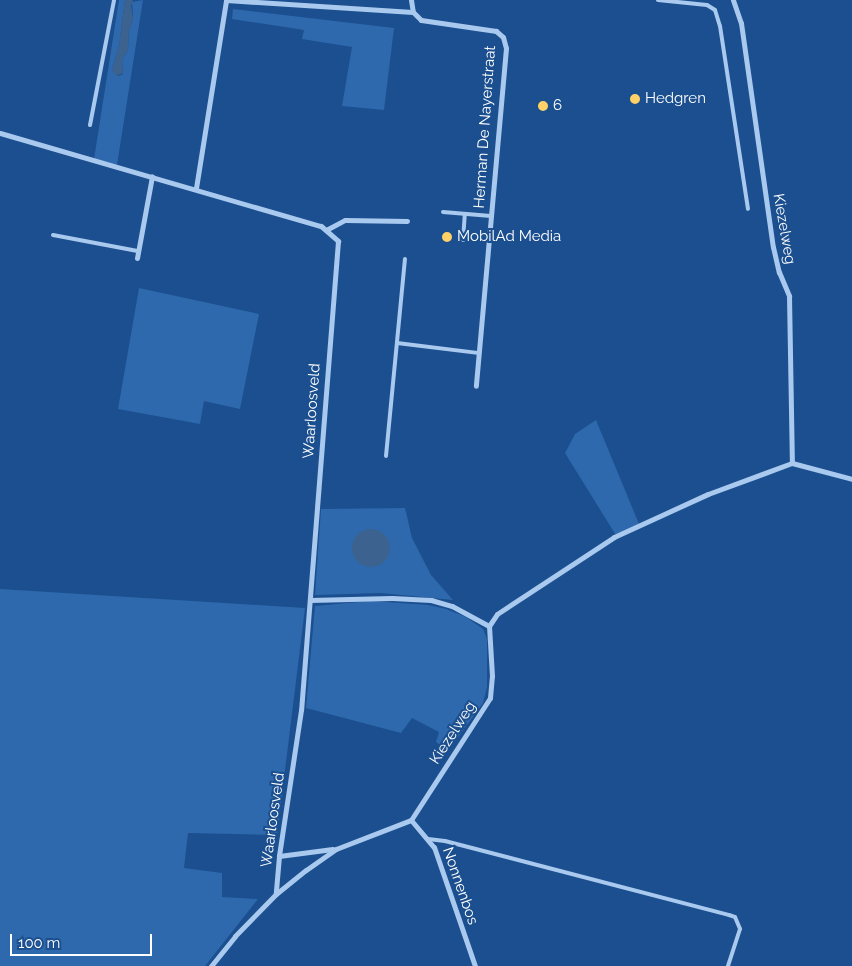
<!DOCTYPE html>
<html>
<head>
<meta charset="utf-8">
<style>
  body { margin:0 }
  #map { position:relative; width:852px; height:966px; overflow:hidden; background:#1b4f8f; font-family:Raleway,sans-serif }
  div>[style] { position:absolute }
  .green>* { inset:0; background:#2e69ad }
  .water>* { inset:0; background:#3c6290 }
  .round { border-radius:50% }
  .service>* { height:4px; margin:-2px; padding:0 2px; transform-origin:2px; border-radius:2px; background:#a9c9ee }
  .minor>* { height:5px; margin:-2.5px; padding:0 2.5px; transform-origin:2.5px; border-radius:2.5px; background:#a9c9ee }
  .dots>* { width:14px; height:14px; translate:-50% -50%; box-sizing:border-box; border:2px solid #1b4f8f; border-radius:50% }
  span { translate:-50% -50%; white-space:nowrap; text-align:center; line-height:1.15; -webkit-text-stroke:4px #1b4f8f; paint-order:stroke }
  .poi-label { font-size:15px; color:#fff }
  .left { translate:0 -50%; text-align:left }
  .street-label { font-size:15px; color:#fff }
  .scale { position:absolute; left:10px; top:934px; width:142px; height:22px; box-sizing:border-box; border:2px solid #fff; border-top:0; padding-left:6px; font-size:15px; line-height:18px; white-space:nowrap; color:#fff; -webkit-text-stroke:4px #1b4f8f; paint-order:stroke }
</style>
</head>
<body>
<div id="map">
  <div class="green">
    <i style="clip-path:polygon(119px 0,125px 0,119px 46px,112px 70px,118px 76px,123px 74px,122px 60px,128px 50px,129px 31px,133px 18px,132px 2px,143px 0,117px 165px,94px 159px)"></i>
    <i style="clip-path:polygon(233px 9px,394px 28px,384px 110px,342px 106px,352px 47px,302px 39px,304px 30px,232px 19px)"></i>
    <i style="clip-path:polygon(139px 288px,259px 314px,240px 409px,204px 401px,200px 424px,118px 409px)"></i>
    <i style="clip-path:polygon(596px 420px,639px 524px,617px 537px,565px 453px,575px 434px)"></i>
    <i style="clip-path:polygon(405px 508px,412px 538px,431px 575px,453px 600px,381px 593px,315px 595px,321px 509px)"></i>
    <i style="clip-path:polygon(0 589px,305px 608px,277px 835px,188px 833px,184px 868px,222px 873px,222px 897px,258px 899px,205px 966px,0 966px)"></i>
    <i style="clip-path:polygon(371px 601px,428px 605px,446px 609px,466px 617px,483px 629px,487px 639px,487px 687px,483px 703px,448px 751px,436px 742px,439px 732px,412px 718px,401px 733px,306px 708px,315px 606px)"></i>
  </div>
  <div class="water">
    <i style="clip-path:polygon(125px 0,133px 0,131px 6px,133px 18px,129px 31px,128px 50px,122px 60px,123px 73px,116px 76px,112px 70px,119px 46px)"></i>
    <i class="round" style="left:352px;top:529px;width:38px;height:38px"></i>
  </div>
  <div class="service">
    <i style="left:658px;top:0;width:49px;rotate:5.8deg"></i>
    <i style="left:707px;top:5px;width:9px;rotate:32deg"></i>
    <i style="left:715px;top:10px;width:17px;rotate:73deg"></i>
    <i style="left:720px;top:26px;width:185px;rotate:81.3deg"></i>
    <i style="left:90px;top:125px;width:127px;rotate:-79.1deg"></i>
    <i style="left:443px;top:212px;width:48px;rotate:4.8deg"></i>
    <i style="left:53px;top:235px;width:86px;rotate:10.7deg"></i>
    <i style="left:463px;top:240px;width:26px;rotate:-86deg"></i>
    <i style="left:397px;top:343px;width:83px;rotate:7deg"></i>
    <i style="left:386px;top:456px;width:198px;rotate:-84.5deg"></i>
    <i style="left:428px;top:839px;width:17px;rotate:7deg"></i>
    <i style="left:445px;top:841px;width:293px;rotate:14.6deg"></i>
    <i style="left:729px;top:915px;width:6px;rotate:18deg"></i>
    <i style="left:735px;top:917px;width:13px;rotate:67deg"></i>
    <i style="left:740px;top:929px;width:39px;rotate:108deg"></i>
  </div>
  <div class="minor">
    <i style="left:226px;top:0;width:187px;rotate:3.7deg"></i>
    <i style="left:411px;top:0;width:12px;rotate:81deg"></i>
    <i style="left:413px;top:12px;width:11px;rotate:45deg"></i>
    <i style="left:421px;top:20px;width:76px;rotate:8.3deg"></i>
    <i style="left:496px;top:31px;width:9px;rotate:41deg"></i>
    <i style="left:503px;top:37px;width:11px;rotate:75deg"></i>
    <i style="left:506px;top:48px;width:339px;rotate:95.1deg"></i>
    <i style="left:733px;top:0;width:24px;rotate:71deg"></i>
    <i style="left:741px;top:23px;width:226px;rotate:81.9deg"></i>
    <i style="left:773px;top:247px;width:26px;rotate:77deg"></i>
    <i style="left:779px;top:272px;width:26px;rotate:67deg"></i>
    <i style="left:789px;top:296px;width:167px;rotate:89deg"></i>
    <i style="left:0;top:133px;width:334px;rotate:16.2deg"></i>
    <i style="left:321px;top:226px;width:23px;rotate:41deg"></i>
    <i style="left:338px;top:241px;width:470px;rotate:94.5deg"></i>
    <i style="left:301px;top:710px;width:148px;rotate:98.6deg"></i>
    <i style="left:279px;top:856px;width:38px;rotate:95deg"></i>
    <i style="left:196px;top:188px;width:190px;rotate:-80.9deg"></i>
    <i style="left:326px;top:230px;width:21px;rotate:-28deg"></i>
    <i style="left:345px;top:220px;width:62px;rotate:0.9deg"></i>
    <i style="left:137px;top:258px;width:83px;rotate:-79.6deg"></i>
    <i style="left:310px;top:600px;width:82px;rotate:-1.4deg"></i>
    <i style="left:392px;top:598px;width:39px;rotate:3deg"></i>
    <i style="left:431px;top:600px;width:22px;rotate:16deg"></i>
    <i style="left:452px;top:606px;width:42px;rotate:28.4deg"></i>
    <i style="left:411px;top:820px;width:35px;rotate:50deg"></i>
    <i style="left:434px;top:847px;width:126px;rotate:71deg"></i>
    <i style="left:279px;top:856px;width:54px;rotate:-7.4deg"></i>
    <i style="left:211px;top:966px;width:38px;rotate:-51deg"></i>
    <i style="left:235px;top:936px;width:59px;rotate:-45.7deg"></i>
    <i style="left:276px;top:894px;width:38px;rotate:-39deg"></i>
    <i style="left:306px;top:870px;width:37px;rotate:-35deg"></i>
    <i style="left:336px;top:849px;width:80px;rotate:-21.1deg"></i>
    <i style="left:411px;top:820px;width:145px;rotate:-57.1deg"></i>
    <i style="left:490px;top:698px;width:22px;rotate:-85deg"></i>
    <i style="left:492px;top:676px;width:50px;rotate:-93.4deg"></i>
    <i style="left:489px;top:626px;width:14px;rotate:-56deg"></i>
    <i style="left:497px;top:614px;width:140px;rotate:-33.3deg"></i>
    <i style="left:614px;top:537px;width:103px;rotate:-24.6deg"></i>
    <i style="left:708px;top:494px;width:90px;rotate:-20.3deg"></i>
    <i style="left:792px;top:463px;width:62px;rotate:14.9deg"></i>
  </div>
  <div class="dots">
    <i style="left:635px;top:99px;background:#ffd166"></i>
    <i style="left:543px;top:106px;background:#ffd166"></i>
    <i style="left:447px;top:237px;background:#ffd166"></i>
  </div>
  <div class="poi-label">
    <span class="left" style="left:645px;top:99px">Hedgren</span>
    <span class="left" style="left:553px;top:106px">6</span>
    <span class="left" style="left:457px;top:237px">MobilAd Media</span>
  </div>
  <div class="street-label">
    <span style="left:485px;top:127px;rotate:-86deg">Herman De Nayerstraat</span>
    <span style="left:784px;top:229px;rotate:80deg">Kiezelweg</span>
    <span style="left:312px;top:411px;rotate:-86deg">Waarloosveld</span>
    <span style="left:453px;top:733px;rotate:-57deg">Kiezelweg</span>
    <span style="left:273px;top:820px;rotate:-82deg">Waarloosveld</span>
    <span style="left:460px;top:886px;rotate:71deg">Nonnenbos</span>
  </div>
  <div class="scale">100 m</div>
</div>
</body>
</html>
